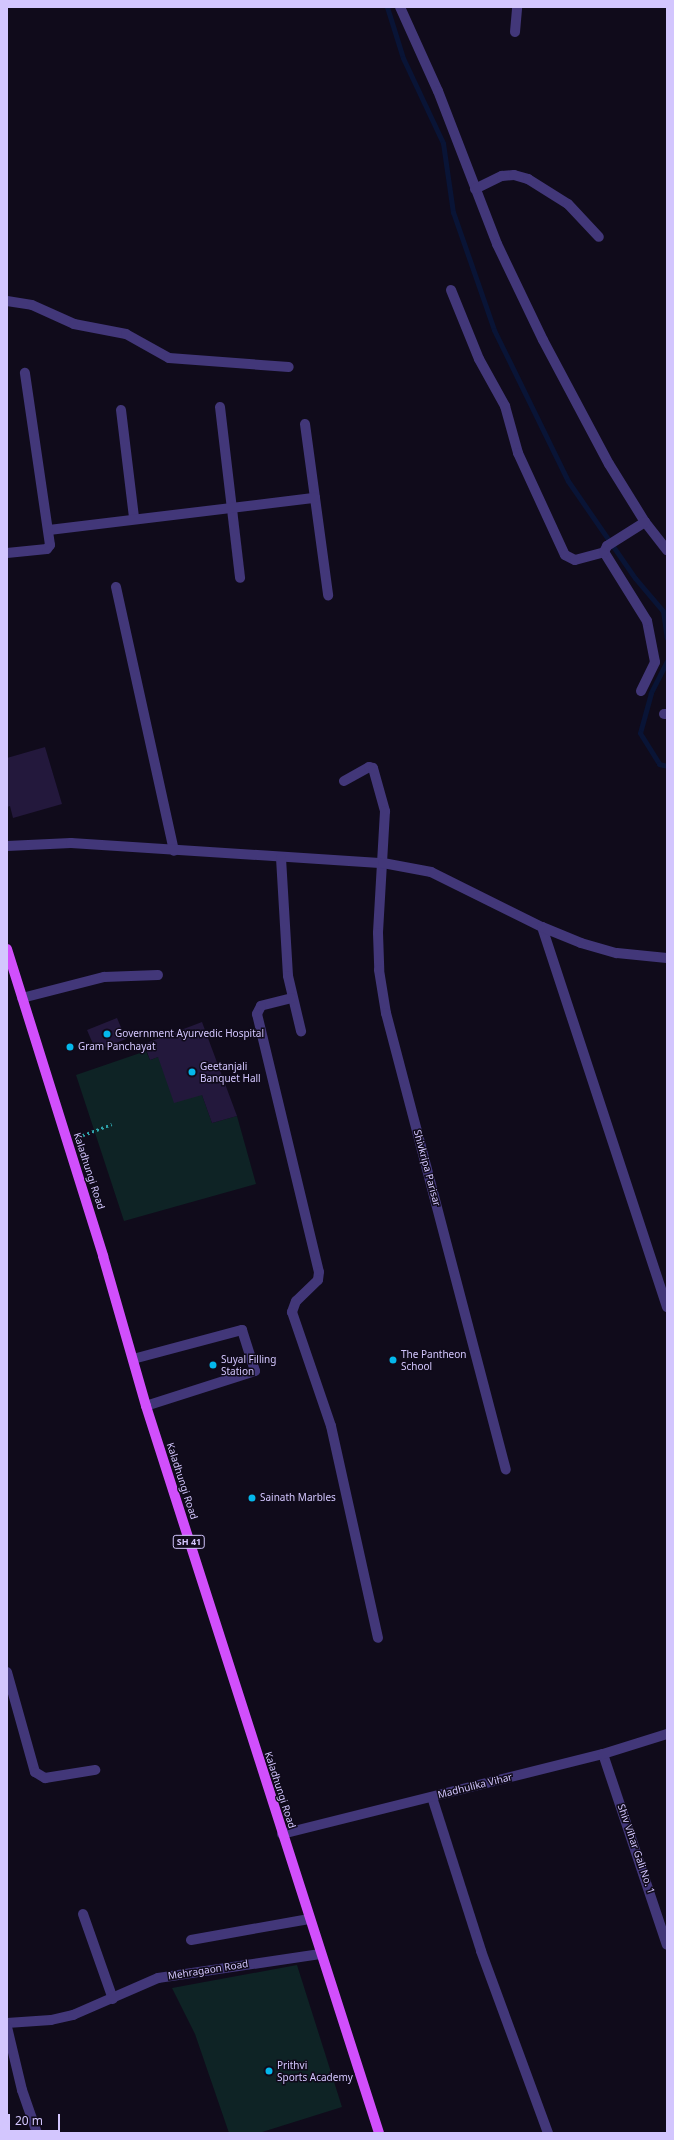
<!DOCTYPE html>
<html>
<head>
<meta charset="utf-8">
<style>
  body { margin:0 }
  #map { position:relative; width:674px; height:2140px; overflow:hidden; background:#100b1b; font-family:"Noto Sans",sans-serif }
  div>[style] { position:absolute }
  .green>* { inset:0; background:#0e2325 }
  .stream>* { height:5px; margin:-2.5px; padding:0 2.5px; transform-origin:2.5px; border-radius:2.5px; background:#091436 }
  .building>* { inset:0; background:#23183c }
  .path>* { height:2.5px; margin-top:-1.25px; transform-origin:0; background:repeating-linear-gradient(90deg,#2ea2aa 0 2px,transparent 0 5px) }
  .minor>* { height:10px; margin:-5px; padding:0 5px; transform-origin:5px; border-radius:5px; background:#423779 }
  .major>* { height:10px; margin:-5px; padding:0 5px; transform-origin:5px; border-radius:5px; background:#d14ffc }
  .dots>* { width:11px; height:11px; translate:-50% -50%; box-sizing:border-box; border:2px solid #100b1b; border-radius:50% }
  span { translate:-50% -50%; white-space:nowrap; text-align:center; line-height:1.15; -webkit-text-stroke:3px #100b1b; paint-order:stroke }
  .shield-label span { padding:1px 3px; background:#100b1b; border:1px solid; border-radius:3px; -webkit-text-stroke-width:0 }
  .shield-label { font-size:9px; color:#d3c6fe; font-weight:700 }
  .poi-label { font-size:10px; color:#d3c6fe }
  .left { translate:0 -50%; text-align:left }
  .street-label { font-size:10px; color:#d3c6fe }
  .frame { position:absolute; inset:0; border:8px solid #d3c6fe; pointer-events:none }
  .scale { position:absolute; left:8px; top:2114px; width:52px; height:18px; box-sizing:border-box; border:2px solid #d3c6fe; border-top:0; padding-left:5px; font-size:12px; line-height:14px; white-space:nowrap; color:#d3c6fe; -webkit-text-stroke:3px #100b1b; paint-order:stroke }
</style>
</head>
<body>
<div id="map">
  <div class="green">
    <i style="clip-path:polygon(146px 1051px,150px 1060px,158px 1057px,202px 1095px,212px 1123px,237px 1116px,256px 1184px,124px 1221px,76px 1075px)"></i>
    <i style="clip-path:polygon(297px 1965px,342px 2107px,259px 2133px,229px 2133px,195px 2034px,172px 1988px)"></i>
  </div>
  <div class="stream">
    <i style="left:387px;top:7px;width:53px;rotate:72.6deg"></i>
    <i style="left:403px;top:58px;width:94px;rotate:64.8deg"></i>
    <i style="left:443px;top:143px;width:70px;rotate:81.8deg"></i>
    <i style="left:453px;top:212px;width:125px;rotate:70.8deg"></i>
    <i style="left:494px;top:330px;width:168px;rotate:63.9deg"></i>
    <i style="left:568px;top:481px;width:118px;rotate:55.4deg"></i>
    <i style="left:635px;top:578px;width:43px;rotate:49.7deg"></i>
    <i style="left:663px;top:611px;width:27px;rotate:82deg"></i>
    <i style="left:667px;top:661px;width:36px;rotate:117deg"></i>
    <i style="left:651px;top:693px;width:41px;rotate:105.4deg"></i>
    <i style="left:640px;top:733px;width:36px;rotate:58deg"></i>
    <i style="left:659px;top:764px;width:8px;rotate:14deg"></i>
  </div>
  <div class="building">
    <i style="clip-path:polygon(45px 747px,62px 804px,13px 818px,10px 806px,7px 807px,7px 758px)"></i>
    <i style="clip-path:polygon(117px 1018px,126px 1039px,96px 1051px,87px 1030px)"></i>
    <i style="clip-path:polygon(202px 1022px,237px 1116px,212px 1123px,202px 1095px,174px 1103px,158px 1057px,150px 1060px,144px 1044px)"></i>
  </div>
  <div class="path">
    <i style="left:78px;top:1137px;width:36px;rotate:-21deg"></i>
  </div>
  <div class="minor">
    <i style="left:400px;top:7px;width:92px;rotate:65.7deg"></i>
    <i style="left:438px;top:91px;width:164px;rotate:68.9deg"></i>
    <i style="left:497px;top:244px;width:106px;rotate:64.4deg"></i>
    <i style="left:543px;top:340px;width:140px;rotate:62deg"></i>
    <i style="left:609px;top:464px;width:68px;rotate:58.2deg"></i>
    <i style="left:645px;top:522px;width:36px;rotate:52deg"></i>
    <i style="left:515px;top:32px;width:25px;rotate:-85deg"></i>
    <i style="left:475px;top:189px;width:30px;rotate:-26deg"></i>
    <i style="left:502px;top:176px;width:12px;rotate:-5deg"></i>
    <i style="left:514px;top:175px;width:15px;rotate:16deg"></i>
    <i style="left:528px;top:179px;width:47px;rotate:32deg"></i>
    <i style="left:568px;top:204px;width:45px;rotate:46.8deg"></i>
    <i style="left:451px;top:290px;width:74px;rotate:67.9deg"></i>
    <i style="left:479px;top:359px;width:54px;rotate:61deg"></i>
    <i style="left:505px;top:406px;width:49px;rotate:74.5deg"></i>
    <i style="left:518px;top:453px;width:112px;rotate:65.3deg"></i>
    <i style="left:565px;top:555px;width:11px;rotate:27deg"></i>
    <i style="left:575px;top:560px;width:30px;rotate:-15deg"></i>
    <i style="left:7px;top:301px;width:25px;rotate:9deg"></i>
    <i style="left:32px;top:305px;width:46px;rotate:24.3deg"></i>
    <i style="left:74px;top:324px;width:53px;rotate:10.9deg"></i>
    <i style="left:126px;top:334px;width:49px;rotate:29.2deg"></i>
    <i style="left:169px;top:358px;width:120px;rotate:4.3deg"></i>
    <i style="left:220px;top:407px;width:172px;rotate:83.3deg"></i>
    <i style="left:121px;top:410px;width:109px;rotate:83.1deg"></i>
    <i style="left:305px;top:424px;width:173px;rotate:82.3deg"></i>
    <i style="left:49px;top:530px;width:268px;rotate:-6.9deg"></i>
    <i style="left:7px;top:553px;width:40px;rotate:-5.7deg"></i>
    <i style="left:47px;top:549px;width:5px;rotate:-53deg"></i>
    <i style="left:50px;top:545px;width:174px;rotate:-98.3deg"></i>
    <i style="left:116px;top:587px;width:270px;rotate:77.6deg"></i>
    <i style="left:641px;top:691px;width:32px;rotate:-64deg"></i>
    <i style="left:655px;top:662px;width:42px;rotate:-101deg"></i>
    <i style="left:647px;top:621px;width:81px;rotate:-121.9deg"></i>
    <i style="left:604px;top:552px;width:7px;rotate:-63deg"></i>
    <i style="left:607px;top:546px;width:45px;rotate:-32.3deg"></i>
    <i style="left:664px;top:714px;width:3px"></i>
    <i style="left:344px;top:781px;width:29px;rotate:-29deg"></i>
    <i style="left:369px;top:767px;width:4px;rotate:14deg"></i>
    <i style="left:373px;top:768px;width:45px;rotate:74.4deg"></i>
    <i style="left:385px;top:811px;width:122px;rotate:93.3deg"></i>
    <i style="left:378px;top:933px;width:37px;rotate:88deg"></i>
    <i style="left:379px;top:970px;width:44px;rotate:80.8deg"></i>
    <i style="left:386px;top:1013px;width:472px;rotate:75.3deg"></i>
    <i style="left:7px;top:846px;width:64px;rotate:-2.7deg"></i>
    <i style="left:71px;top:843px;width:313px;rotate:3.7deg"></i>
    <i style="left:383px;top:863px;width:49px;rotate:10.6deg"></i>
    <i style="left:431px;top:872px;width:124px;rotate:26.4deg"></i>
    <i style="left:542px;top:927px;width:400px;rotate:71.8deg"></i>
    <i style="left:281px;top:858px;width:118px;rotate:86.6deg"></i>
    <i style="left:288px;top:976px;width:57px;rotate:76.7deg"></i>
    <i style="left:542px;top:927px;width:42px;rotate:22.3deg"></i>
    <i style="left:581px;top:943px;width:37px;rotate:16deg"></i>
    <i style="left:617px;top:953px;width:50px;rotate:5.7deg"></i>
    <i style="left:22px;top:998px;width:85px;rotate:-14.4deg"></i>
    <i style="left:104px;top:977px;width:54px;rotate:-2.1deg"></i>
    <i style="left:292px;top:998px;width:32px;rotate:166deg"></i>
    <i style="left:261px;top:1006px;width:9px;rotate:117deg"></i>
    <i style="left:257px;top:1014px;width:265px;rotate:76.5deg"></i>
    <i style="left:319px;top:1272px;width:8px;rotate:97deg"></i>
    <i style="left:318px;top:1280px;width:30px;rotate:136deg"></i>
    <i style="left:296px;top:1301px;width:12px;rotate:110deg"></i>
    <i style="left:292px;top:1312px;width:120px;rotate:71.1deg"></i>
    <i style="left:331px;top:1426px;width:217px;rotate:77.5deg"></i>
    <i style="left:133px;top:1359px;width:113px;rotate:-14.9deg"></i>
    <i style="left:242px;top:1330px;width:43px;rotate:72.4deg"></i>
    <i style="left:255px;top:1371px;width:114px;rotate:162.2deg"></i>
    <i style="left:7px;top:1672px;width:104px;rotate:74.4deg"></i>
    <i style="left:35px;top:1772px;width:12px;rotate:31deg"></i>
    <i style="left:45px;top:1778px;width:51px;rotate:-9.1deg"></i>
    <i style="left:603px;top:1754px;width:201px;rotate:71.5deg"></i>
    <i style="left:432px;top:1797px;width:162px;rotate:72.3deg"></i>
    <i style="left:481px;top:1951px;width:194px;rotate:69.8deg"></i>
    <i style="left:282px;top:1834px;width:331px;rotate:-14deg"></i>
    <i style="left:603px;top:1754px;width:67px;rotate:-17.4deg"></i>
    <i style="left:83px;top:1914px;width:90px;rotate:70.6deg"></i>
    <i style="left:191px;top:1940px;width:120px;rotate:-10.1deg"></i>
    <i style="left:7px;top:2023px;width:44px;rotate:-3.9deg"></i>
    <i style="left:51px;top:2020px;width:23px;rotate:-13deg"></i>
    <i style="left:73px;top:2015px;width:93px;rotate:-23.5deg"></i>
    <i style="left:158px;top:1978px;width:164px;rotate:-8.4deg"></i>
    <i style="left:7px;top:2027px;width:65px;rotate:76.6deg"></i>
    <i style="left:22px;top:2090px;width:46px;rotate:70.8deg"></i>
  </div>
  <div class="major">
    <i style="left:7px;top:949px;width:322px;rotate:72.6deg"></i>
    <i style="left:103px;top:1256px;width:156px;rotate:74deg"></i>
    <i style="left:146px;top:1406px;width:763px;rotate:72.23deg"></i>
  </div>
  <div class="dots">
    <i style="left:107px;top:1034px;background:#04b8ec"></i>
    <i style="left:70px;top:1047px;background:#04b8ec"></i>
    <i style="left:192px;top:1072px;background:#04b8ec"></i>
    <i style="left:393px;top:1360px;background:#04b8ec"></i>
    <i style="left:213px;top:1365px;background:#04b8ec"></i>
    <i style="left:252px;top:1498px;background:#04b8ec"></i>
    <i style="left:269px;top:2071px;background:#04b8ec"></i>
  </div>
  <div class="shield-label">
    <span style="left:189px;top:1542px">SH 41</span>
  </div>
  <div class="poi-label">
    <span class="left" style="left:115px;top:1034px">Government Ayurvedic Hospital</span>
    <span class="left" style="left:78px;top:1047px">Gram Panchayat</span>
    <span class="left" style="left:200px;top:1072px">Geetanjali<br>Banquet Hall</span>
    <span class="left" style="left:401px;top:1360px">The Pantheon<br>School</span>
    <span class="left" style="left:221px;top:1365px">Suyal Filling<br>Station</span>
    <span class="left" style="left:260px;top:1498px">Sainath Marbles</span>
    <span class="left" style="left:277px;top:2071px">Prithvi<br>Sports Academy</span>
  </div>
  <div class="street-label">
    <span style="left:427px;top:1168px;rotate:75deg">Shivkripa Parisar</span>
    <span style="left:89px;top:1171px;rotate:72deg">Kaladhungi Road</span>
    <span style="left:182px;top:1481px;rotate:72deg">Kaladhungi Road</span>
    <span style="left:475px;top:1786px;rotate:-14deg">Madhulika Vihar</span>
    <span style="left:280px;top:1790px;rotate:72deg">Kaladhungi Road</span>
    <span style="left:636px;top:1849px;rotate:71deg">Shiv Vihar Gali No. 1</span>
    <span style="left:208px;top:1970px;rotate:-9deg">Mehragaon Road</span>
  </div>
  <div class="frame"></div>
  <div class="scale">20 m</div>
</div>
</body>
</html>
